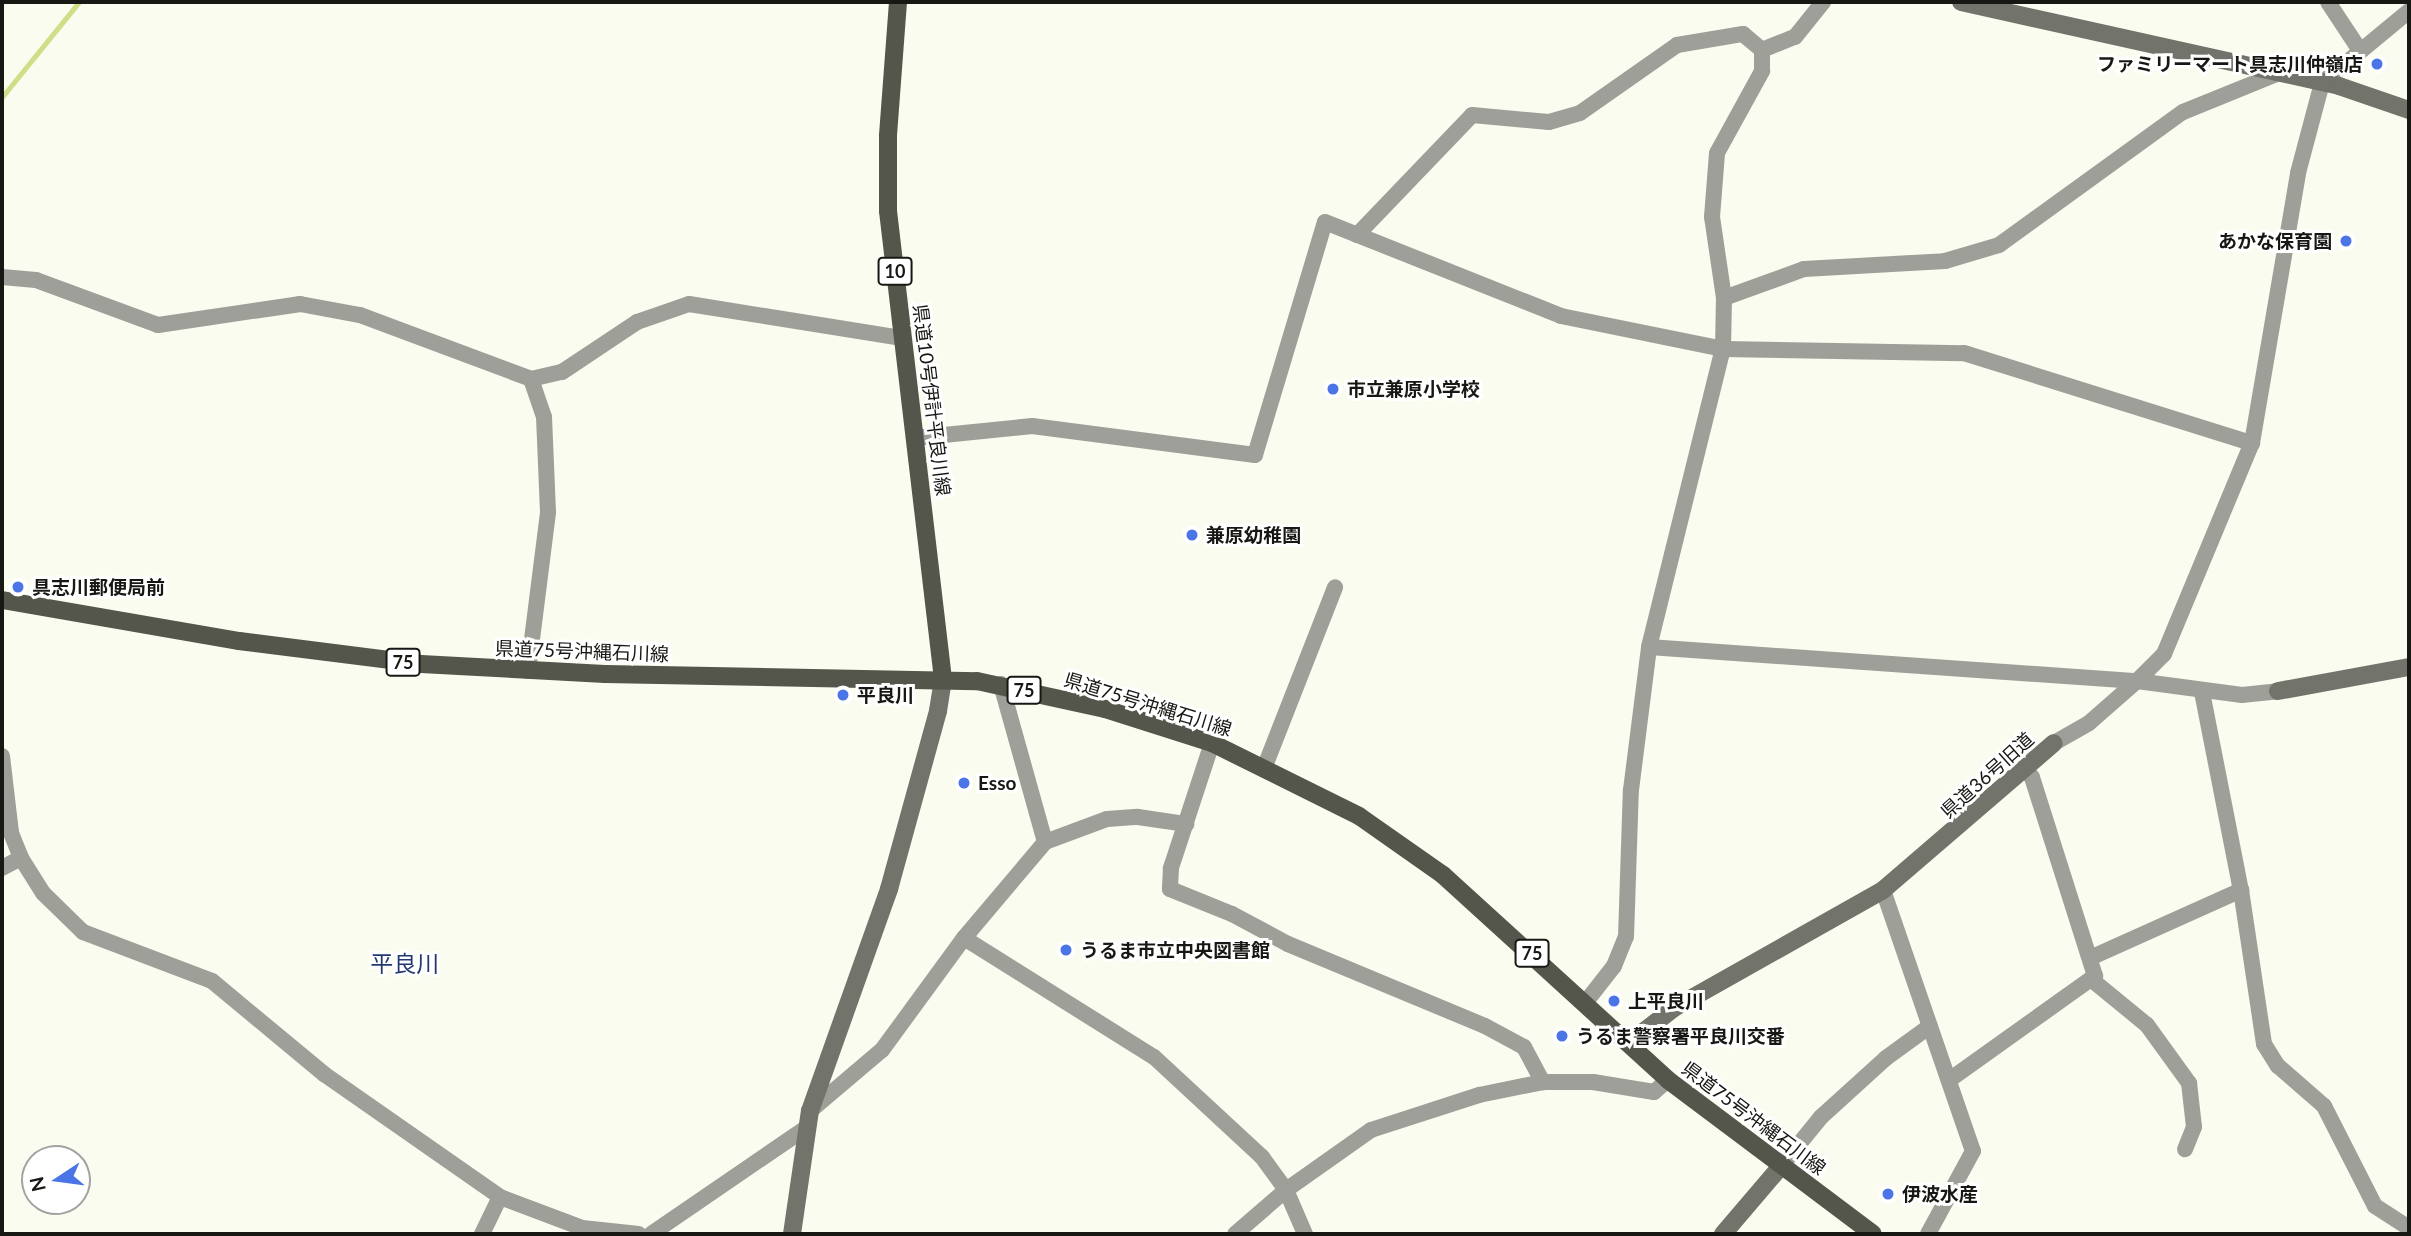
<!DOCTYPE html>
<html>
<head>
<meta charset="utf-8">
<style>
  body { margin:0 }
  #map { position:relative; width:2411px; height:1236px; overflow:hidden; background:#f9fcee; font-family:Lato,"Noto Sans JP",sans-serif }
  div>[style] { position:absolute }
  .stream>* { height:5px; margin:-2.5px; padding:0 2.5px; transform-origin:2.5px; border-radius:2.5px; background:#d0de88 }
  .street>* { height:16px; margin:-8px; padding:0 8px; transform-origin:8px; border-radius:8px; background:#9e9f99 }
  .secondary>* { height:18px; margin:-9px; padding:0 9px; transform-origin:9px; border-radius:9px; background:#72746c }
  .primary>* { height:18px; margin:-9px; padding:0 9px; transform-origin:9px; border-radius:9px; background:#54564c }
  .dots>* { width:19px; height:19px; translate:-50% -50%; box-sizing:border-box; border:4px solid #fff; border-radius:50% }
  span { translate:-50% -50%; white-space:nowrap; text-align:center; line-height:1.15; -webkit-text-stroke:6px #fff; paint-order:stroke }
  .shield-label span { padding:2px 5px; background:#fff; border:2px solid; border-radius:5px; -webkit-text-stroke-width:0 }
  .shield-label { font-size:18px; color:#171814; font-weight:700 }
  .poi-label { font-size:19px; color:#171814; font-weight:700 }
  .right { translate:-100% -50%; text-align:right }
  .left { translate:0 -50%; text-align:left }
  .street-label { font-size:19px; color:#171814 }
  .quarter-label { font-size:23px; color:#243870 }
  .frame { position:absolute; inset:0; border:4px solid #171814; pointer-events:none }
  .north { position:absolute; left:21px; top:1145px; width:70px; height:70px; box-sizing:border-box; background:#fff; border:2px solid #a2a3a1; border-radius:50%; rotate:257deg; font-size:19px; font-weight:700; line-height:28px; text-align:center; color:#171814 }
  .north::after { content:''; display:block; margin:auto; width:24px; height:32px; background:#4b74e7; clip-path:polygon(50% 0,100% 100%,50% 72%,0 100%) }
</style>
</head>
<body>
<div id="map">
  <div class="stream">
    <i style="left:2px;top:97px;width:122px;rotate:-51deg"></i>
  </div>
  <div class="street">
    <i style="left:2328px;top:2px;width:56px;rotate:56.6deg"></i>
    <i style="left:1762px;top:50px;width:35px;rotate:-22deg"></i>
    <i style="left:1795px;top:37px;width:45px;rotate:-51.3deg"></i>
    <i style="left:1357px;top:235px;width:166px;rotate:-46.2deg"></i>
    <i style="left:1472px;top:115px;width:77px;rotate:5.2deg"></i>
    <i style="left:1549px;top:122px;width:32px;rotate:-16deg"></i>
    <i style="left:1580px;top:113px;width:118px;rotate:-35deg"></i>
    <i style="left:1677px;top:45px;width:67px;rotate:-9.5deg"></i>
    <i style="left:1743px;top:34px;width:25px;rotate:40deg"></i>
    <i style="left:2px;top:277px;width:34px;rotate:5deg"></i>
    <i style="left:36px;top:280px;width:130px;rotate:20.2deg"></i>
    <i style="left:158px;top:325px;width:144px;rotate:-8.4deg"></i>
    <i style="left:300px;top:304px;width:61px;rotate:10.4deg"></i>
    <i style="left:360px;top:315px;width:183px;rotate:20.5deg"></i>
    <i style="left:531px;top:379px;width:32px;rotate:-13deg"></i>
    <i style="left:562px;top:372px;width:90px;rotate:-33.7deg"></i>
    <i style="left:637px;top:322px;width:55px;rotate:-19.1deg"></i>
    <i style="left:689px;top:304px;width:216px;rotate:9.1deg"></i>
    <i style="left:1724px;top:298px;width:85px;rotate:-19.9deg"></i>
    <i style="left:1804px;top:269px;width:141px;rotate:-3.2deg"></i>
    <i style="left:1945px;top:261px;width:56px;rotate:-16.5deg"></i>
    <i style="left:1999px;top:245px;width:227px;rotate:-35.9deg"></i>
    <i style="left:2183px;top:112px;width:104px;rotate:-22.1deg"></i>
    <i style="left:914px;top:438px;width:119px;rotate:-5.8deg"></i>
    <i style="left:1032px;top:426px;width:225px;rotate:7.4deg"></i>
    <i style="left:1255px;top:455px;width:243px;rotate:-73.3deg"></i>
    <i style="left:1325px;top:222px;width:254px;rotate:21.7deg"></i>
    <i style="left:1561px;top:316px;width:165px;rotate:11.5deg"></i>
    <i style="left:1723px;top:349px;width:241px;rotate:1deg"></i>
    <i style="left:1964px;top:353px;width:302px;rotate:17.4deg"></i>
    <i style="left:1649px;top:647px;width:489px;rotate:4deg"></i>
    <i style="left:2137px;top:681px;width:38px;rotate:-45deg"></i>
    <i style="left:2164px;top:654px;width:229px;rotate:-67.4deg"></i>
    <i style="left:2252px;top:443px;width:274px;rotate:-80.3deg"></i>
    <i style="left:2298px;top:173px;width:93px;rotate:-75.1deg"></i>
    <i style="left:2322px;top:83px;width:113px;rotate:-39.6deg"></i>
    <i style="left:528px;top:671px;width:160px;rotate:-82.8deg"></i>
    <i style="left:548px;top:512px;width:95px;rotate:-92.4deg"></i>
    <i style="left:544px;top:417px;width:40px;rotate:-108.9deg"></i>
    <i style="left:2202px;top:692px;width:202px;rotate:78.9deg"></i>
    <i style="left:2241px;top:890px;width:156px;rotate:81.5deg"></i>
    <i style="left:2264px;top:1044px;width:26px;rotate:58deg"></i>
    <i style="left:2278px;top:1066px;width:61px;rotate:41deg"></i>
    <i style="left:2324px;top:1106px;width:112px;rotate:63deg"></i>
    <i style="left:2375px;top:1206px;width:40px;rotate:32.9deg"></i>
    <i style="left:1212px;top:743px;width:132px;rotate:108.2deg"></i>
    <i style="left:1171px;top:868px;width:21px;rotate:93deg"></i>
    <i style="left:1170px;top:889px;width:67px;rotate:22deg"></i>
    <i style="left:1232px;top:914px;width:64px;rotate:28.2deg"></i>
    <i style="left:1288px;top:944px;width:213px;rotate:22.6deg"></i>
    <i style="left:1485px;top:1026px;width:44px;rotate:28.3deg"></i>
    <i style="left:1524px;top:1047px;width:40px;rotate:62deg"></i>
    <i style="left:2054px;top:743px;width:40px;rotate:-29.7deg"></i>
    <i style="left:2089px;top:723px;width:64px;rotate:-41.2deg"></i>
    <i style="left:2137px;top:681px;width:106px;rotate:7.6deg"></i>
    <i style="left:2242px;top:695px;width:36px;rotate:-6deg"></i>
    <i style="left:2px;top:756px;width:78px;rotate:83.3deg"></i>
    <i style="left:11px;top:833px;width:27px;rotate:68deg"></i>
    <i style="left:21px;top:858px;width:41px;rotate:57.8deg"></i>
    <i style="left:43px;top:893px;width:56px;rotate:44.3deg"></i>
    <i style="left:83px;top:932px;width:138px;rotate:20.8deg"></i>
    <i style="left:212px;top:981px;width:146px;rotate:39.7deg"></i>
    <i style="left:324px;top:1074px;width:215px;rotate:34.9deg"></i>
    <i style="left:500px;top:1197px;width:88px;rotate:20.7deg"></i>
    <i style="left:582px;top:1228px;width:57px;rotate:6deg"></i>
    <i style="left:1265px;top:766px;width:192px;rotate:-68.6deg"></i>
    <i style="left:1045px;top:842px;width:66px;rotate:-20.4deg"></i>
    <i style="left:1107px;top:819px;width:31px;rotate:-4deg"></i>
    <i style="left:1138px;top:817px;width:49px;rotate:8.3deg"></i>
    <i style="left:2px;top:868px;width:21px;rotate:-28deg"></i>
    <i style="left:1883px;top:890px;width:276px;rotate:71deg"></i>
    <i style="left:1973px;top:1151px;width:94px;rotate:118.5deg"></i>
    <i style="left:964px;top:938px;width:224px;rotate:32.1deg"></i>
    <i style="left:1154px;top:1057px;width:147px;rotate:42.8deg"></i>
    <i style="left:1262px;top:1157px;width:41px;rotate:54deg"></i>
    <i style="left:1286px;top:1190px;width:48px;rotate:66.6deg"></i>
    <i style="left:2090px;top:958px;width:166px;rotate:-24.2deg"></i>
    <i style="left:2092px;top:980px;width:71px;rotate:39.3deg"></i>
    <i style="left:2147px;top:1025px;width:72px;rotate:54.1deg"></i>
    <i style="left:2189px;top:1083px;width:44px;rotate:83.5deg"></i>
    <i style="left:2194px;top:1127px;width:24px;rotate:112deg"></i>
    <i style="left:1585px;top:1003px;width:47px;rotate:-51.9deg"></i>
    <i style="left:1614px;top:966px;width:31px;rotate:-68deg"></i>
    <i style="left:1626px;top:937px;width:147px;rotate:-88.1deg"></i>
    <i style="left:1631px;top:790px;width:144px;rotate:-82.8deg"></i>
    <i style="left:1649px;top:647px;width:307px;rotate:-76.1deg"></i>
    <i style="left:1723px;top:349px;width:51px;rotate:-88.9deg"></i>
    <i style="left:1724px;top:298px;width:82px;rotate:-98.4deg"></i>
    <i style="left:1712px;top:217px;width:64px;rotate:-85.5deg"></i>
    <i style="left:1717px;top:153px;width:94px;rotate:-61.2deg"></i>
    <i style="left:1762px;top:71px;width:21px;rotate:-90deg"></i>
    <i style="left:1952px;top:1078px;width:176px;rotate:-35.5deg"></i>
    <i style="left:2095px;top:976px;width:209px;rotate:-107.6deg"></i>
    <i style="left:2032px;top:777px;width:11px;rotate:-139deg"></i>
    <i style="left:810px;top:1111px;width:94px;rotate:-40.3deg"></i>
    <i style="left:882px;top:1050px;width:139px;rotate:-53.8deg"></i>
    <i style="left:964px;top:938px;width:126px;rotate:-49.8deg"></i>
    <i style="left:1045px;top:842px;width:164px;rotate:-105.6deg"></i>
    <i style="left:1782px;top:1165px;width:62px;rotate:-50.9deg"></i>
    <i style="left:1821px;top:1117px;width:88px;rotate:-42.2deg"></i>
    <i style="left:1886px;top:1058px;width:54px;rotate:-36deg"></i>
    <i style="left:482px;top:1234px;width:41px;rotate:-64.1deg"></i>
    <i style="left:651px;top:1234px;width:188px;rotate:-34.4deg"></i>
    <i style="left:1235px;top:1234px;width:67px;rotate:-40.8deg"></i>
    <i style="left:1286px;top:1190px;width:104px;rotate:-35.2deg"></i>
    <i style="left:1371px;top:1130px;width:114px;rotate:-18deg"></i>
    <i style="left:1479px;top:1095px;width:65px;rotate:-11.5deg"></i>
    <i style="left:1543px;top:1082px;width:50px"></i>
    <i style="left:1593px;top:1082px;width:62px;rotate:9.3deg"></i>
    <i style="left:1654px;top:1092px;width:18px;rotate:-41deg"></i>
  </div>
  <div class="secondary">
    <i style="left:1961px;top:2px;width:387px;rotate:12.5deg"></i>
    <i style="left:2339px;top:86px;width:74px;rotate:18.9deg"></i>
    <i style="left:2278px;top:691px;width:133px;rotate:-10.4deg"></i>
    <i style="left:1629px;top:1043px;width:57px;rotate:-37.9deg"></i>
    <i style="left:1674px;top:1008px;width:240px;rotate:-29.4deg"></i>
    <i style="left:1883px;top:890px;width:225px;rotate:-40.7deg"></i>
    <i style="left:792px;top:1234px;width:124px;rotate:-81.7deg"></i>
    <i style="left:810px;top:1111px;width:236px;rotate:-70.4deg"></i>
    <i style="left:889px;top:889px;width:185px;rotate:-74.6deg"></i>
    <i style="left:938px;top:711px;width:33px;rotate:-81deg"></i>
    <i style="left:1723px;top:1234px;width:91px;rotate:-49.5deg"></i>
  </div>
  <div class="primary">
    <i style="left:898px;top:2px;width:134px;rotate:94.3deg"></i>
    <i style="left:888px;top:136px;width:75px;rotate:90deg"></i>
    <i style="left:888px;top:211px;width:470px;rotate:83.3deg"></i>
    <i style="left:2px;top:600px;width:241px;rotate:9.8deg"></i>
    <i style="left:239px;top:641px;width:183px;rotate:7.2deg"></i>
    <i style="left:421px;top:664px;width:184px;rotate:3.1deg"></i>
    <i style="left:605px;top:674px;width:372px;rotate:1.1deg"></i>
    <i style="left:977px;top:681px;width:131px;rotate:12.3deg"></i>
    <i style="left:1105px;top:709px;width:112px;rotate:17.6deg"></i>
    <i style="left:1212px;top:743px;width:164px;rotate:26.4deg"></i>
    <i style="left:1359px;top:816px;width:103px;rotate:35.1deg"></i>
    <i style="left:1443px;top:875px;width:304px;rotate:42.3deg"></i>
    <i style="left:1668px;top:1080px;width:256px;rotate:36.9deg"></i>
  </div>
  <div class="dots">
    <i style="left:2377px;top:64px;background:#4b74e7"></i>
    <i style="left:2346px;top:241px;background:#4b74e7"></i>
    <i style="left:1333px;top:389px;background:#4b74e7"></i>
    <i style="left:1192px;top:535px;background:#4b74e7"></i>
    <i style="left:18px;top:587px;background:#4b74e7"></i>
    <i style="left:843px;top:695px;background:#4b74e7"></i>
    <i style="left:964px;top:783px;background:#4b74e7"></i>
    <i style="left:1066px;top:950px;background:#4b74e7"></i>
    <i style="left:1614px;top:1001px;background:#4b74e7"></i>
    <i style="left:1562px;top:1036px;background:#4b74e7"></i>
    <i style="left:1888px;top:1194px;background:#4b74e7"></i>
  </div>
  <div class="shield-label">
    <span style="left:895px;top:271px">10</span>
    <span style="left:403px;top:662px">75</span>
    <span style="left:1024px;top:690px">75</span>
    <span style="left:1532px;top:953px">75</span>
  </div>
  <div class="poi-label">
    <span class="right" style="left:2363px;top:64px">ファミリーマート具志川仲嶺店</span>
    <span class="right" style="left:2332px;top:241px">あかな保育園</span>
    <span class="left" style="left:1347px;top:389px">市立兼原小学校</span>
    <span class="left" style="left:1206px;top:535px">兼原幼稚園</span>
    <span class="left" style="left:32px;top:587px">具志川郵便局前</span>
    <span class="left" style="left:857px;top:695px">平良川</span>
    <span class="left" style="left:978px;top:783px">Esso</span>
    <span class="left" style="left:1080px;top:950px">うるま市立中央図書館</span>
    <span class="left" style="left:1628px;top:1001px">上平良川</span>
    <span class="left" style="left:1576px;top:1036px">うるま警察署平良川交番</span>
    <span class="left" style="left:1902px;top:1194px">伊波水産</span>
  </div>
  <div class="street-label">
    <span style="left:932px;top:400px;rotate:83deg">県道10号伊計平良川線</span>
    <span style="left:582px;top:651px;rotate:2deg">県道75号沖縄石川線</span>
    <span style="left:1148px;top:704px;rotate:17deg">県道75号沖縄石川線</span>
    <span style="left:1987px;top:775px;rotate:-42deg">県道36号旧道</span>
    <span style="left:1754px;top:1118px;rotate:37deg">県道75号沖縄石川線</span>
  </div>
  <div class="quarter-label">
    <span style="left:405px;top:963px">平良川</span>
  </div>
  <div class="frame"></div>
  <div class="north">N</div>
</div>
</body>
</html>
